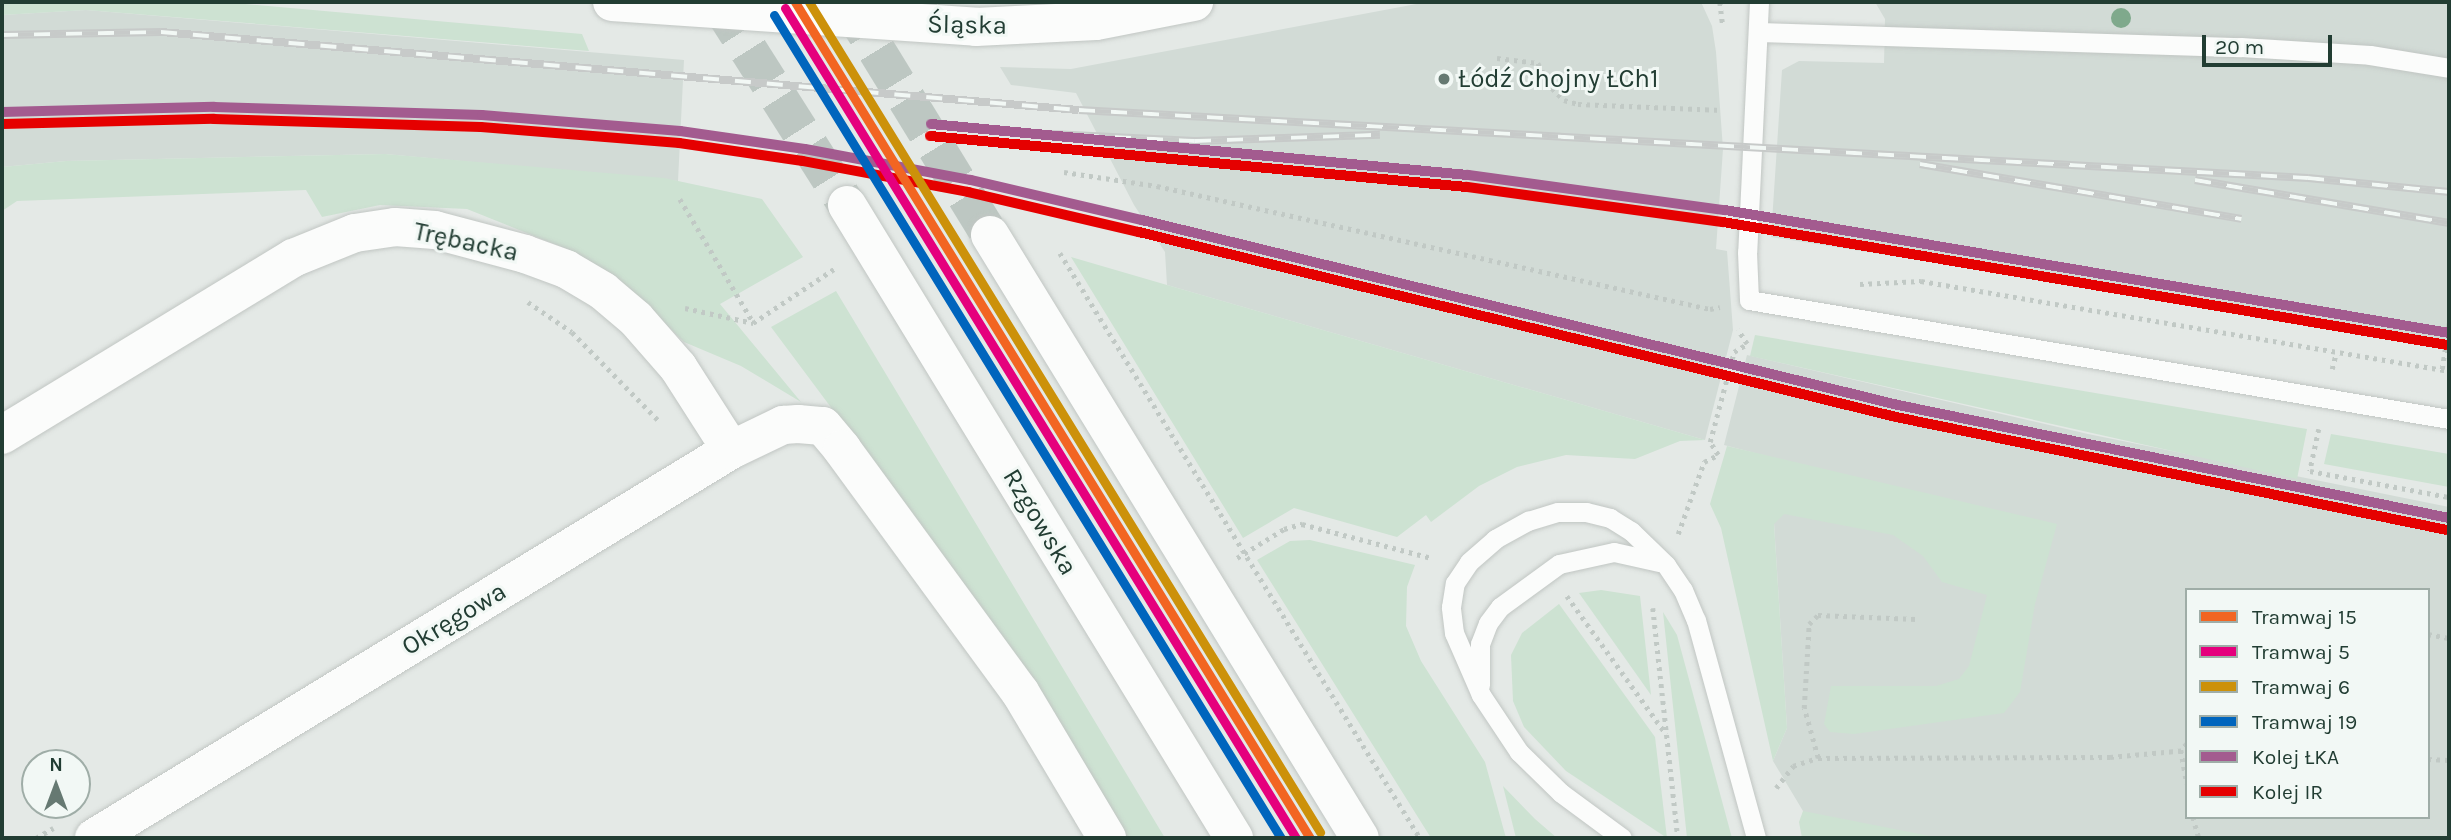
<!DOCTYPE html>
<html>
<head>
<meta charset="utf-8">
<style>
  body { margin:0 }
  #map { position:relative; width:2451px; height:840px; overflow:hidden; background:#e4e9e6; font-family:Karla,sans-serif }
  div>[style] { position:absolute }
  .built>* { inset:0; background:#d2dbd6 }
  .green>* { inset:0; background:#cde2d2 }
  .secondary-tunnel>* { height:38px; margin-top:-19px; transform-origin:0; background:repeating-linear-gradient(90deg,#bdc7c2 0 38px,transparent 0 57px) }
  .path>* { height:4.5px; margin-top:-2.25px; transform-origin:0; background:repeating-linear-gradient(90deg,#c1c9c5 0 3.5px,transparent 0 8.5px) }
  .roads { filter:drop-shadow(0 0 2px #c1c6c3) drop-shadow(0 0 2px #c1c6c3) }
  .lane>* { height:19px; margin:-9.5px; padding:0 9.5px; transform-origin:9.5px; border-radius:9.5px; background:#fbfcfb }
  .street>* { height:38px; margin:-19px; padding:0 19px; transform-origin:19px; border-radius:19px; background:#fbfcfb }
  .secondary>* { height:38px; margin:-19px; padding:0 19px; transform-origin:19px; border-radius:19px; background:#fbfcfb }
  .rail>* { height:8px; margin-top:-4px; transform-origin:0; background:repeating-linear-gradient(90deg,#f2f8f5 0 16px,#c7cac9 0 32px); box-sizing:border-box; border-block:2px solid #c7cac9 }
  .rail-1>* { height:10px; margin:-5px; padding:0 5px; transform-origin:5px; border-radius:5px; background:#a35b8f }
  .rail-2>* { height:10px; margin:-5px; padding:0 5px; transform-origin:5px; border-radius:5px; background:#e50000 }
  .tram-1>* { height:9px; margin:-4.5px; padding:0 4.5px; transform-origin:4.5px; border-radius:4.5px; background:#f26522 }
  .tram-2>* { height:9px; margin:-4.5px; padding:0 4.5px; transform-origin:4.5px; border-radius:4.5px; background:#e5007d }
  .tram-3>* { height:9px; margin:-4.5px; padding:0 4.5px; transform-origin:4.5px; border-radius:4.5px; background:#cc910a }
  .tram-4>* { height:9px; margin:-4.5px; padding:0 4.5px; transform-origin:4.5px; border-radius:4.5px; background:#0065bd }
  .trees>* { width:20px; height:20px; margin:-10px; border-radius:50%; background:#7fa98c }
  .dots>* { width:19px; height:19px; translate:-50% -50%; box-sizing:border-box; border:4px solid #f2f8f5; border-radius:50% }
  span { translate:-50% -50%; white-space:nowrap; text-align:center; line-height:1.15; -webkit-text-stroke:6px #f2f8f5; paint-order:stroke }
  .street-label { font-size:26px; color:#223d33 }
  .poi-label { font-size:26px; color:#223d33 }
  .left { translate:0 -50%; text-align:left }
  .frame { position:absolute; inset:0; border:4px solid #223d33; pointer-events:none }
  .legend { position:absolute; left:2185px; top:588px; width:245px; height:231px; box-sizing:border-box; background:#f2f8f5; border:2px solid #9fada7; margin:0; padding:9px 12px; list-style:none; font-size:21px; color:#223d33 }
  .legend li { display:flex; align-items:center; gap:14px; height:35px }
  .legend b { width:35px; border:2px solid #9fada7 }
  .north { position:absolute; left:21px; top:749px; width:70px; height:70px; box-sizing:border-box; background:#f2f8f5; border:2px solid #9fada7; border-radius:50%; rotate:0deg; font-size:19px; font-weight:700; line-height:28px; text-align:center; color:#223d33 }
  .north::after { content:''; display:block; margin:auto; width:24px; height:32px; background:#667972; clip-path:polygon(50% 0,100% 100%,50% 72%,0 100%) }
  .scale { position:absolute; left:2202px; top:35px; width:130px; height:32px; box-sizing:border-box; border:4px solid #223d33; border-top:0; padding-left:9px; font-size:21px; line-height:24px; white-space:nowrap; color:#223d33; -webkit-text-stroke:5px #f2f8f5; paint-order:stroke }
</style>
</head>
<body>
<div id="map">
  <div class="built">
    <i style="clip-path:polygon(1427px 2px,1701px 2px,1712px 26px,1716px 52px,1723px 149px,1716px 249px,1727px 251px,1733px 330px,1705px 440px,1167px 285px,1165px 252px,1134px 205px,1076px 93px,1011px 85px,1000px 67px,1071px 69px)"></i>
    <i style="clip-path:polygon(1875px 2px,2449px 2px,2449px 343px,1771px 237px,1782px 70px,1799px 61px,1884px 63px,1885px 19px)"></i>
    <i style="clip-path:polygon(86px 10px,684px 60px,678px 181px,385px 154px,66px 161px,2px 167px,2px 15px)"></i>
    <i style="clip-path:polygon(evenodd,1747px 355px,2088px 434px,2449px 507px,2449px 838px,1802px 838px,1803px 811px,1773px 761px,1787px 728px,1774px 523px,1801px 465px,1724px 445px,1747px 355px,2187px 590px,2428px 590px,2428px 817px,2187px 817px,2187px 590px)"></i>
  </div>
  <div class="green">
    <i style="clip-path:polygon(2px 2px,223px 2px,582px 34px,589px 51px,86px 10px,2px 15px)"></i>
    <i style="clip-path:polygon(385px 154px,664px 178px,762px 199px,803px 257px,720px 304px,801px 402px,741px 366px,684px 342px,617px 277px,572px 251px,467px 209px,380px 205px,322px 217px,306px 190px,17px 201px,2px 211px,2px 167px,66px 161px)"></i>
    <i style="clip-path:polygon(1071px 257px,1167px 285px,1705px 440px,1680px 441px,1635px 459px,1566px 455px,1517px 467px,1479px 486px,1431px 522px,1426px 515px,1397px 537px,1294px 508px,1243px 538px)"></i>
    <i style="clip-path:polygon(836px 291px,1165px 838px,1125px 838px,906px 508px,771px 327px)"></i>
    <i style="clip-path:polygon(1755px 335px,2307px 429px,2297px 479px,1750px 356px)"></i>
    <i style="clip-path:polygon(2331px 434px,2449px 454px,2449px 487px,2324px 464px)"></i>
    <i style="clip-path:polygon(1727px 446px,2057px 524px,2035px 604px,2020px 692px,2004px 713px,1854px 734px,1830px 732px,1824px 724px,1831px 686px,1936px 686px,1959px 679px,1969px 666px,1987px 595px,1942px 582px,1923px 556px,1893px 535px,1784px 514px,1774px 524px,1787px 728px,1773px 761px,1721px 528px,1710px 504px)"></i>
    <i style="clip-path:polygon(1310px 540px,1415px 565px,1407px 587px,1406px 626px,1421px 661px,1485px 762px,1506px 838px,1431px 838px,1257px 560px,1290px 541px)"></i>
    <i style="clip-path:polygon(1601px 590px,1640px 596px,1651px 695px,1579px 593px)"></i>
    <i style="clip-path:polygon(1559px 604px,1655px 737px,1667px 838px,1566px 771px,1524px 727px,1513px 701px,1511px 655px,1522px 633px)"></i>
    <i style="clip-path:polygon(1663px 612px,1677px 635px,1732px 838px,1687px 838px)"></i>
    <i style="clip-path:polygon(1503px 786px,1535px 819px,1557px 838px,1516px 838px)"></i>
    <i style="clip-path:polygon(1803px 811px,1940px 838px,1802px 838px,1799px 822px)"></i>
  </div>
  <div class="secondary-tunnel">
    <i style="left:718px;top:2px;width:241px;rotate:57.6deg"></i>
    <i style="left:847px;top:2px;width:273px;rotate:58.5deg"></i>
  </div>
  <div class="path">
    <i style="left:1720px;top:2px;width:25px;rotate:83deg"></i>
    <i style="left:1497px;top:58px;width:41px;rotate:7deg"></i>
    <i style="left:1538px;top:63px;width:29px;rotate:61deg"></i>
    <i style="left:1552px;top:88px;width:17px;rotate:45deg"></i>
    <i style="left:1564px;top:100px;width:15px;rotate:16deg"></i>
    <i style="left:1578px;top:104px;width:144px;rotate:2.4deg"></i>
    <i style="left:1064px;top:172px;width:94px;rotate:8.6deg"></i>
    <i style="left:1157px;top:186px;width:567px;rotate:12.54deg"></i>
    <i style="left:1710px;top:309px;width:10px;rotate:-11deg"></i>
    <i style="left:680px;top:199px;width:143px;rotate:59.3deg"></i>
    <i style="left:1060px;top:253px;width:687px;rotate:58.39deg"></i>
    <i style="left:1860px;top:284px;width:61px;rotate:-2.8deg"></i>
    <i style="left:1921px;top:281px;width:536px;rotate:9.67deg"></i>
    <i style="left:528px;top:302px;width:53px;rotate:34.3deg"></i>
    <i style="left:572px;top:332px;width:127px;rotate:45.6deg"></i>
    <i style="left:685px;top:308px;width:70px;rotate:12.4deg"></i>
    <i style="left:753px;top:323px;width:97px;rotate:-33.7deg"></i>
    <i style="left:2332px;top:369px;width:16px;rotate:-76deg"></i>
    <i style="left:2442px;top:369px;width:47px;rotate:-81.3deg"></i>
    <i style="left:2319px;top:429px;width:43px;rotate:102.1deg"></i>
    <i style="left:2310px;top:471px;width:141px;rotate:10.6deg"></i>
    <i style="left:1678px;top:534px;width:77px;rotate:-70.1deg"></i>
    <i style="left:1704px;top:462px;width:16px;rotate:-27deg"></i>
    <i style="left:1718px;top:455px;width:15px;rotate:-122deg"></i>
    <i style="left:1710px;top:442px;width:93px;rotate:-75.1deg"></i>
    <i style="left:1734px;top:352px;width:15px;rotate:-32deg"></i>
    <i style="left:1747px;top:344px;width:17px;rotate:-123deg"></i>
    <i style="left:1237px;top:558px;width:55px;rotate:-31.7deg"></i>
    <i style="left:1284px;top:529px;width:19px;rotate:-16deg"></i>
    <i style="left:1302px;top:524px;width:134px;rotate:14.7deg"></i>
    <i style="left:1567px;top:596px;width:170px;rotate:54.3deg"></i>
    <i style="left:1653px;top:608px;width:231px;rotate:83.8deg"></i>
    <i style="left:2428px;top:634px;width:21px;rotate:11deg"></i>
    <i style="left:2187px;top:744px;width:8px;rotate:135deg"></i>
    <i style="left:2181px;top:750px;width:34px;rotate:80deg"></i>
    <i style="left:1818px;top:758px;width:52px;rotate:-105.6deg"></i>
    <i style="left:1804px;top:708px;width:84px;rotate:-86.6deg"></i>
    <i style="left:1809px;top:624px;width:13px;rotate:-45deg"></i>
    <i style="left:1818px;top:615px;width:98px;rotate:2.3deg"></i>
    <i style="left:2428px;top:759px;width:21px;rotate:3deg"></i>
    <i style="left:1776px;top:788px;width:28px;rotate:-52deg"></i>
    <i style="left:1793px;top:766px;width:26px;rotate:-18deg"></i>
    <i style="left:1818px;top:758px;width:292px;rotate:-0.2deg"></i>
    <i style="left:2110px;top:757px;width:77px;rotate:-5.2deg"></i>
    <i style="left:2193px;top:817px;width:22px;rotate:74deg"></i>
    <i style="left:36px;top:838px;width:20px;rotate:-30deg"></i>
  </div>
  <div class="roads">
    <div class="lane">
      <i style="left:1759px;top:2px;width:250px;rotate:92.7deg"></i>
      <i style="left:1747px;top:252px;width:48px;rotate:87.6deg"></i>
      <i style="left:1749px;top:300px;width:710px;rotate:9.65deg"></i>
      <i style="left:1759px;top:32px;width:482px;rotate:1.8deg"></i>
      <i style="left:2241px;top:47px;width:129px;rotate:3.5deg"></i>
      <i style="left:2370px;top:55px;width:80px;rotate:9.3deg"></i>
      <i style="left:1480px;top:685px;width:41px;rotate:-90deg"></i>
      <i style="left:1480px;top:644px;width:22px;rotate:-69deg"></i>
      <i style="left:1488px;top:623px;width:20px;rotate:-53deg"></i>
      <i style="left:1500px;top:607px;width:73px;rotate:-36.1deg"></i>
      <i style="left:1559px;top:564px;width:56px;rotate:-12.3deg"></i>
      <i style="left:1614px;top:552px;width:46px;rotate:12.5deg"></i>
      <i style="left:1622px;top:838px;width:76px;rotate:-143.6deg"></i>
      <i style="left:1561px;top:793px;width:59px;rotate:-135.7deg"></i>
      <i style="left:1519px;top:752px;width:69px;rotate:-123.7deg"></i>
      <i style="left:1481px;top:695px;width:68px;rotate:-113.5deg"></i>
      <i style="left:1454px;top:633px;width:26px;rotate:-97deg"></i>
      <i style="left:1451px;top:607px;width:24px;rotate:-81deg"></i>
      <i style="left:1455px;top:583px;width:25px;rotate:-56deg"></i>
      <i style="left:1469px;top:562px;width:35px;rotate:-41deg"></i>
      <i style="left:1495px;top:539px;width:38px;rotate:-29deg"></i>
      <i style="left:1528px;top:521px;width:31px;rotate:-17deg"></i>
      <i style="left:1558px;top:512px;width:28px"></i>
      <i style="left:1586px;top:512px;width:25px;rotate:14deg"></i>
      <i style="left:1610px;top:518px;width:25px;rotate:32deg"></i>
      <i style="left:1631px;top:531px;width:49px;rotate:44.2deg"></i>
      <i style="left:1666px;top:565px;width:30px;rotate:56deg"></i>
      <i style="left:1683px;top:590px;width:33px;rotate:67deg"></i>
      <i style="left:1696px;top:620px;width:226px;rotate:74.6deg"></i>
    </div>
    <div class="street">
      <i style="left:2px;top:435px;width:341px;rotate:-31.3deg"></i>
      <i style="left:293px;top:258px;width:67px;rotate:-22deg"></i>
      <i style="left:355px;top:233px;width:40px;rotate:-8.5deg"></i>
      <i style="left:395px;top:227px;width:40px;rotate:4.3deg"></i>
      <i style="left:435px;top:230px;width:93px;rotate:14.9deg"></i>
      <i style="left:525px;top:254px;width:44px;rotate:20.1deg"></i>
      <i style="left:566px;top:269px;width:43px;rotate:30.7deg"></i>
      <i style="left:603px;top:291px;width:43px;rotate:40.3deg"></i>
      <i style="left:636px;top:319px;width:64px;rotate:48.8deg"></i>
      <i style="left:678px;top:367px;width:98px;rotate:57.4deg"></i>
      <i style="left:94px;top:838px;width:746px;rotate:-31.35deg"></i>
      <i style="left:731px;top:450px;width:58px;rotate:-25.7deg"></i>
      <i style="left:783px;top:425px;width:15px;rotate:-4deg"></i>
      <i style="left:798px;top:424px;width:25px;rotate:5deg"></i>
      <i style="left:823px;top:426px;width:30px;rotate:50deg"></i>
      <i style="left:842px;top:449px;width:301px;rotate:53.8deg"></i>
      <i style="left:1020px;top:692px;width:170px;rotate:59.2deg"></i>
    </div>
    <div class="secondary">
      <i style="left:612px;top:2px;width:365px;rotate:3.9deg"></i>
      <i style="left:976px;top:27px;width:120px;rotate:-2.9deg"></i>
      <i style="left:1096px;top:21px;width:100px;rotate:-11deg"></i>
      <i style="left:847px;top:205px;width:742px;rotate:58.56deg"></i>
      <i style="left:990px;top:235px;width:707px;rotate:58.47deg"></i>
    </div>
  </div>
  <div class="rail">
    <i style="left:2px;top:35px;width:159px;rotate:-1.1deg"></i>
    <i style="left:161px;top:32px;width:921px;rotate:4.86deg"></i>
    <i style="left:1079px;top:110px;width:1231px;rotate:3.17deg"></i>
    <i style="left:2308px;top:178px;width:142px;rotate:5.7deg"></i>
    <i style="left:1051px;top:134px;width:144px;rotate:2.8deg"></i>
    <i style="left:1195px;top:141px;width:185px;rotate:-1.9deg"></i>
    <i style="left:1920px;top:164px;width:326px;rotate:9.7deg"></i>
    <i style="left:2195px;top:180px;width:258px;rotate:9.6deg"></i>
  </div>
  <div class="rail-1">
    <i style="left:2px;top:112px;width:212px;rotate:-1.4deg"></i>
    <i style="left:214px;top:107px;width:268px;rotate:1.7deg"></i>
    <i style="left:482px;top:115px;width:199px;rotate:4.6deg"></i>
    <i style="left:680px;top:131px;width:126px;rotate:8.2deg"></i>
    <i style="left:805px;top:149px;width:169px;rotate:10.6deg"></i>
    <i style="left:971px;top:180px;width:176px;rotate:13.2deg"></i>
    <i style="left:1142px;top:220px;width:778px;rotate:13.75deg"></i>
    <i style="left:1898px;top:405px;width:562px;rotate:11.59deg"></i>
    <i style="left:931px;top:124px;width:539px;rotate:5.43deg"></i>
    <i style="left:1468px;top:175px;width:259px;rotate:7.8deg"></i>
    <i style="left:1725px;top:210px;width:734px;rotate:9.64deg"></i>
  </div>
  <div class="rail-2">
    <i style="left:2px;top:124px;width:212px;rotate:-1.4deg"></i>
    <i style="left:214px;top:119px;width:267px;rotate:1.7deg"></i>
    <i style="left:481px;top:127px;width:199px;rotate:4.6deg"></i>
    <i style="left:679px;top:143px;width:125px;rotate:8.3deg"></i>
    <i style="left:803px;top:161px;width:168px;rotate:10.6deg"></i>
    <i style="left:968px;top:192px;width:176px;rotate:13.2deg"></i>
    <i style="left:1139px;top:232px;width:779px;rotate:13.73deg"></i>
    <i style="left:1896px;top:417px;width:562px;rotate:11.59deg"></i>
    <i style="left:930px;top:136px;width:539px;rotate:5.43deg"></i>
    <i style="left:1467px;top:187px;width:258px;rotate:7.8deg"></i>
    <i style="left:1723px;top:222px;width:734px;rotate:9.64deg"></i>
  </div>
  <div class="tram-1">
    <i style="left:795px;top:2px;width:982px;rotate:58.37deg"></i>
  </div>
  <div class="tram-2">
    <i style="left:785px;top:8px;width:975px;rotate:58.38deg"></i>
  </div>
  <div class="tram-3">
    <i style="left:809px;top:2px;width:975px;rotate:58.38deg"></i>
  </div>
  <div class="tram-4">
    <i style="left:774px;top:15px;width:967px;rotate:58.37deg"></i>
  </div>
  <div class="trees">
    <i style="left:2121px;top:18px"></i>
  </div>
  <div class="dots">
    <i style="left:1444px;top:79px;background:#667972"></i>
  </div>
  <div class="street-label">
    <span style="left:967px;top:25px;rotate:1deg">Śląska</span>
    <span style="left:466px;top:242px;rotate:12deg">Trębacka</span>
    <span style="left:1040px;top:522px;rotate:59deg">Rzgowska</span>
    <span style="left:454px;top:619px;rotate:-31deg">Okręgowa</span>
  </div>
  <div class="poi-label">
    <span class="left" style="left:1458px;top:79px">Łódź Chojny ŁCh1</span>
  </div>
  <div class="frame"></div>
  <ul class="legend">
  <li><b style="height:9px;background:#f26522"></b>Tramwaj 15</li>
  <li><b style="height:9px;background:#e5007d"></b>Tramwaj 5</li>
  <li><b style="height:9px;background:#cc910a"></b>Tramwaj 6</li>
  <li><b style="height:9px;background:#0065bd"></b>Tramwaj 19</li>
  <li><b style="height:9px;background:#a35b8f"></b>Kolej ŁKA</li>
  <li><b style="height:9px;background:#e50000"></b>Kolej IR</li>
  </ul>
  <div class="north">N</div>
  <div class="scale">20 m</div>
</div>
</body>
</html>
